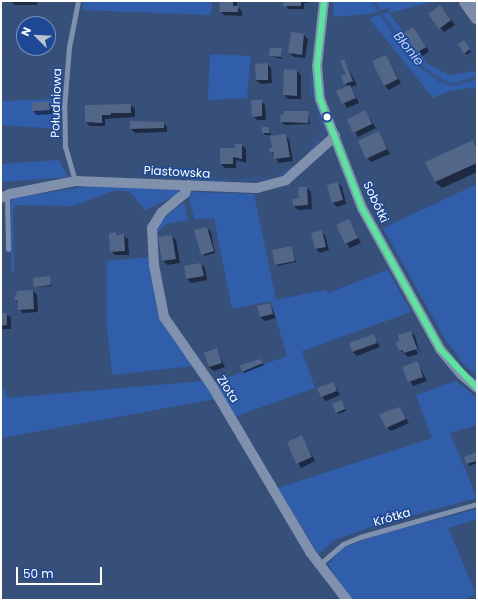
<!DOCTYPE html>
<html>
<head>
<meta charset="utf-8">
<style>
  body { margin:0 }
  #map { position:relative; width:478px; height:601px; overflow:hidden; background:#37507a; font-family:Poppins,sans-serif }
  div>[style] { position:absolute }
  .green>* { inset:0; background:#315eab }
  .shadow>* { inset:0; background:#0007 }
  .stream>* { height:3.5px; margin:-1.75px; padding:0 1.75px; transform-origin:1.75px; border-radius:1.75px; background:#35548b }
  .building>* { inset:0; background:#526688 }
  .lane>* { height:5px; margin:-2.5px; padding:0 2.5px; transform-origin:2.5px; border-radius:2.5px; background:#8091ad }
  .street>* { height:10px; margin:-5px; padding:0 5px; transform-origin:5px; border-radius:5px; background:#8091ad }
  .secondary>* { height:15px; margin:-7.5px; padding:0 7.5px; transform-origin:7.5px; border-radius:7.5px; background:#7b8ca9 }
  .bus-1>* { height:6px; margin:-3px; padding:0 3px; transform-origin:3px; border-radius:3px; background:#5ae49d }
  .dots>* { width:11px; height:11px; translate:-50% -50%; box-sizing:border-box; border:2px solid #1c4895; border-radius:50% }
  span { translate:-50% -50%; white-space:nowrap; text-align:center; line-height:1.15; -webkit-text-stroke:3px #1c4895; paint-order:stroke }
  .street-label { font-size:12px; color:#fff }
  .water-label { font-size:13px; color:#bbd1f6; font-style:italic }
  .frame { position:absolute; inset:0; border:2px solid #fff; pointer-events:none }
  .north { position:absolute; left:16px; top:16px; width:40px; height:40px; box-sizing:border-box; background:#1c4895; border:1px solid #7791bf; border-radius:50%; rotate:294deg; font-size:11px; font-weight:700; line-height:16px; text-align:center; color:#fff }
  .north::after { content:''; display:block; margin:auto; width:14px; height:18px; background:#b9c2d0; clip-path:polygon(50% 0,100% 100%,50% 72%,0 100%) }
  .scale { position:absolute; left:16px; top:567px; width:86px; height:18px; box-sizing:border-box; border:2px solid #fff; border-top:0; padding-left:5px; font-size:12px; line-height:14px; white-space:nowrap; color:#fff; -webkit-text-stroke:3px #1c4895; paint-order:stroke }
</style>
</head>
<body>
<div id="map">
  <div class="green">
    <i style="clip-path:polygon(84px 1px,212px 1px,211px 15px,82px 10px)"></i>
    <i style="clip-path:polygon(334px 1px,435px 1px,389px 13px,428px 64px,449px 75px,477px 71px,477px 87px,449px 91px,433px 98px,369px 18px,389px 12px,389px 8px,368px 14px,333px 17px)"></i>
    <i style="clip-path:polygon(210px 54px,251px 56px,247px 98px,208px 100px)"></i>
    <i style="clip-path:polygon(61px 99px,60px 129px,1px 125px,1px 101px)"></i>
    <i style="clip-path:polygon(59px 160px,68px 177px,1px 182px,1px 164px)"></i>
    <i style="clip-path:polygon(477px 184px,477px 376px,463px 363px,445px 339px,383px 228px)"></i>
    <i style="clip-path:polygon(90px 186px,179px 188px,177px 195px,145px 210px,130px 192px,116px 190px,72px 206px,16px 205px,13px 209px,14px 271px,11px 271px,11px 201px,13px 198px)"></i>
    <i style="clip-path:polygon(191px 192px,254px 194px,276px 300px,325px 290px,328px 293px,388px 270px,411px 312px,302px 351px,315px 388px,234px 417px,215px 382px,287px 356px,271px 301px,232px 309px,214px 218px,194px 219px,189px 196px)"></i>
    <i style="clip-path:polygon(184px 202px,188px 220px,166px 224px,156px 234px,160px 221px)"></i>
    <i style="clip-path:polygon(150px 257px,158px 315px,193px 366px,112px 375px,107px 327px,107px 261px)"></i>
    <i style="clip-path:polygon(204px 381px,216px 399px,1px 438px,1px 387px,4px 387px,7px 398px)"></i>
    <i style="clip-path:polygon(456px 381px,477px 398px,477px 425px,450px 433px,477px 498px,376px 525px,335px 540px,318px 554px,278px 488px,432px 438px,416px 395px)"></i>
    <i style="clip-path:polygon(477px 509px,477px 519px,448px 528px,476px 594px,463px 600px,350px 600px,328px 564px,342px 548px,378px 535px)"></i>
  </div>
  <div class="shadow">
    <i style="clip-path:polygon(10px 1px,37px 1px,37px 5px,15px 5px)"></i>
    <i style="clip-path:polygon(221px 1px,237px 1px,237px 7px,242px 11px,242px 16px,224px 15px,220px 11px)"></i>
    <i style="clip-path:polygon(284px 1px,307px 1px,308px 3px,304px 3px,304px 9px,288px 9px)"></i>
    <i style="clip-path:polygon(444px 10px,455px 25px,444px 32px,430px 14px)"></i>
    <i style="clip-path:polygon(412px 28px,429px 51px,423px 56px,404px 34px)"></i>
    <i style="clip-path:polygon(303px 34px,308px 39px,305px 58px,294px 57px,289px 53px)"></i>
    <i style="clip-path:polygon(466px 43px,471px 52px,466px 55px,465px 53px)"></i>
    <i style="clip-path:polygon(281px 49px,282px 59px,270px 56px)"></i>
    <i style="clip-path:polygon(386px 56px,401px 83px,389px 90px,385px 86px)"></i>
    <i style="clip-path:polygon(344px 61px,357px 85px,351px 87px,359px 103px,347px 108px,338px 91px,348px 87px,342px 76px,347px 74px)"></i>
    <i style="clip-path:polygon(267px 64px,271px 68px,272px 83px,261px 84px,256px 80px)"></i>
    <i style="clip-path:polygon(285px 70px,297px 71px,301px 75px,301px 99px,288px 99px,284px 95px)"></i>
    <i style="clip-path:polygon(261px 101px,265px 105px,266px 120px,257px 120px,253px 116px)"></i>
    <i style="clip-path:polygon(49px 103px,53px 107px,53px 114px,37px 115px,33px 111px)"></i>
    <i style="clip-path:polygon(131px 105px,135px 109px,135px 117px,105px 119px,105px 126px,90px 126px,86px 122px,86px 106px)"></i>
    <i style="clip-path:polygon(308px 112px,310px 124px,285px 125px,281px 121px)"></i>
    <i style="clip-path:polygon(365px 112px,376px 128px,358px 137px,348px 120px)"></i>
    <i style="clip-path:polygon(163px 123px,167px 127px,167px 132px,135px 133px,131px 129px)"></i>
    <i style="clip-path:polygon(269px 128px,271px 135px,265px 135px,263px 133px)"></i>
    <i style="clip-path:polygon(379px 132px,390px 154px,371px 162px,367px 158px)"></i>
    <i style="clip-path:polygon(285px 135px,289px 139px,293px 161px,279px 163px,271px 152px)"></i>
    <i style="clip-path:polygon(473px 141px,477px 145px,477px 172px,442px 188px,435px 182px)"></i>
    <i style="clip-path:polygon(236px 145px,242px 145px,246px 149px,246px 163px,236px 160px,236px 168px,225px 168px,221px 164px,236px 149px)"></i>
    <i style="clip-path:polygon(338px 183px,342px 187px,346px 204px,337px 207px,333px 203px,329px 185px)"></i>
    <i style="clip-path:polygon(307px 188px,311px 192px,312px 209px,298px 210px,294px 206px)"></i>
    <i style="clip-path:polygon(349px 220px,361px 243px,350px 248px,346px 243px)"></i>
    <i style="clip-path:polygon(207px 228px,211px 232px,215px 253px,204px 256px)"></i>
    <i style="clip-path:polygon(321px 231px,325px 235px,329px 250px,320px 253px,316px 249px)"></i>
    <i style="clip-path:polygon(110px 234px,123px 235px,128px 239px,129px 255px,115px 255px,111px 251px)"></i>
    <i style="clip-path:polygon(172px 236px,176px 240px,180px 263px,167px 265px,163px 261px)"></i>
    <i style="clip-path:polygon(292px 247px,296px 262px,277px 266px,276px 264px)"></i>
    <i style="clip-path:polygon(201px 264px,205px 268px,207px 280px,191px 283px,187px 279px,185px 267px)"></i>
    <i style="clip-path:polygon(49px 277px,52px 286px,35px 287px)"></i>
    <i style="clip-path:polygon(18px 291px,33px 291px,37px 295px,38px 312px,23px 313px,19px 309px,16px 300px)"></i>
    <i style="clip-path:polygon(270px 304px,276px 318px,265px 321px,260px 317px)"></i>
    <i style="clip-path:polygon(1px 314px,7px 314px,11px 318px,11px 329px,1px 329px)"></i>
    <i style="clip-path:polygon(411px 332px,415px 336px,420px 353px,411px 335px,418px 354px,408px 357px,400px 350px,401px 341px)"></i>
    <i style="clip-path:polygon(373px 335px,380px 347px,357px 356px,353px 352px)"></i>
    <i style="clip-path:polygon(217px 350px,225px 367px,214px 371px,209px 367px)"></i>
    <i style="clip-path:polygon(261px 360px,264px 365px,245px 373px,243px 372px,241px 366px)"></i>
    <i style="clip-path:polygon(418px 363px,427px 381px,413px 386px,404px 367px)"></i>
    <i style="clip-path:polygon(334px 383px,340px 395px,326px 401px,322px 397px)"></i>
    <i style="clip-path:polygon(342px 401px,346px 411px,338px 414px,337px 412px)"></i>
    <i style="clip-path:polygon(400px 408px,409px 423px,391px 431px,387px 427px)"></i>
    <i style="clip-path:polygon(302px 436px,315px 461px,301px 468px,288px 442px)"></i>
    <i style="clip-path:polygon(477px 453px,477px 463px,469px 466px,465px 458px)"></i>
  </div>
  <div class="stream">
    <i style="left:373px;top:1px;width:70px;rotate:55.4deg"></i>
    <i style="left:413px;top:59px;width:13px;rotate:42deg"></i>
    <i style="left:423px;top:68px;width:21px;rotate:35deg"></i>
    <i style="left:440px;top:80px;width:13px;rotate:23deg"></i>
    <i style="left:452px;top:85px;width:26px;rotate:-16deg"></i>
    <i style="left:313px;top:71px;width:25px;rotate:90deg"></i>
    <i style="left:310px;top:153px;width:27px;rotate:-57deg"></i>
    <i style="left:325px;top:130px;width:22px;rotate:-108deg"></i>
    <i style="left:280px;top:174px;width:14px;rotate:-25deg"></i>
    <i style="left:196px;top:178px;width:32px;rotate:5deg"></i>
    <i style="left:240px;top:181px;width:29px;rotate:-6deg"></i>
  </div>
  <div class="building">
    <i style="clip-path:polygon(220px 1px,233px 1px,233px 6px,238px 6px,238px 12px,219px 12px)"></i>
    <i style="clip-path:polygon(283px 1px,301px 1px,301px 6px,283px 6px)"></i>
    <i style="clip-path:polygon(440px 5px,451px 20px,439px 29px,428px 14px)"></i>
    <i style="clip-path:polygon(413px 27px,426px 47px,418px 52px,403px 33px)"></i>
    <i style="clip-path:polygon(291px 32px,304px 34px,302px 55px,288px 53px)"></i>
    <i style="clip-path:polygon(464px 40px,470px 49px,464px 54px,458px 44px)"></i>
    <i style="clip-path:polygon(270px 48px,282px 48px,281px 57px,269px 56px)"></i>
    <i style="clip-path:polygon(386px 55px,398px 79px,384px 86px,372px 61px)"></i>
    <i style="clip-path:polygon(344px 59px,353px 81px,344px 84px,341px 76px,346px 74px,340px 61px)"></i>
    <i style="clip-path:polygon(268px 63px,268px 80px,256px 80px,255px 64px)"></i>
    <i style="clip-path:polygon(284px 69px,297px 70px,297px 96px,283px 95px)"></i>
    <i style="clip-path:polygon(350px 85px,356px 98px,342px 104px,336px 91px)"></i>
    <i style="clip-path:polygon(251px 100px,262px 100px,262px 116px,252px 117px)"></i>
    <i style="clip-path:polygon(49px 101px,50px 110px,32px 111px,32px 103px)"></i>
    <i style="clip-path:polygon(131px 104px,131px 113px,111px 113px,111px 115px,102px 115px,102px 123px,85px 122px,85px 105px)"></i>
    <i style="clip-path:polygon(365px 110px,372px 124px,353px 133px,347px 120px)"></i>
    <i style="clip-path:polygon(284px 111px,309px 111px,308px 123px,280px 122px,281px 114px,284px 114px)"></i>
    <i style="clip-path:polygon(130px 121px,164px 122px,164px 128px,130px 129px)"></i>
    <i style="clip-path:polygon(262px 127px,269px 127px,270px 133px,262px 133px)"></i>
    <i style="clip-path:polygon(379px 131px,387px 149px,366px 159px,358px 141px)"></i>
    <i style="clip-path:polygon(286px 134px,290px 157px,274px 159px,273px 152px,270px 153px,269px 148px,272px 148px,270px 136px)"></i>
    <i style="clip-path:polygon(473px 140px,477px 148px,477px 163px,435px 182px,425px 162px)"></i>
    <i style="clip-path:polygon(235px 144px,242px 144px,242px 159px,233px 157px,233px 164px,220px 164px,220px 148px,235px 148px)"></i>
    <i style="clip-path:polygon(338px 182px,343px 200px,332px 203px,327px 185px)"></i>
    <i style="clip-path:polygon(298px 187px,307px 187px,308px 205px,293px 206px,292px 199px,299px 198px)"></i>
    <i style="clip-path:polygon(349px 219px,358px 238px,345px 244px,336px 225px)"></i>
    <i style="clip-path:polygon(207px 227px,214px 251px,201px 255px,194px 230px)"></i>
    <i style="clip-path:polygon(322px 230px,326px 247px,315px 249px,311px 233px)"></i>
    <i style="clip-path:polygon(116px 232px,117px 235px,124px 234px,125px 251px,110px 252px,109px 233px)"></i>
    <i style="clip-path:polygon(172px 235px,176px 259px,162px 261px,158px 237px)"></i>
    <i style="clip-path:polygon(292px 246px,295px 261px,275px 265px,272px 250px)"></i>
    <i style="clip-path:polygon(201px 263px,204px 276px,186px 279px,184px 266px)"></i>
    <i style="clip-path:polygon(50px 276px,51px 285px,34px 287px,33px 278px)"></i>
    <i style="clip-path:polygon(33px 290px,34px 309px,18px 310px,17px 300px,14px 300px,17px 291px)"></i>
    <i style="clip-path:polygon(270px 303px,273px 314px,260px 317px,257px 306px)"></i>
    <i style="clip-path:polygon(1px 313px,7px 313px,7px 325px,1px 326px)"></i>
    <i style="clip-path:polygon(411px 331px,417px 349px,404px 353px,402px 350px,399px 351px,396px 342px,399px 341px,398px 335px)"></i>
    <i style="clip-path:polygon(374px 334px,377px 343px,352px 352px,349px 343px)"></i>
    <i style="clip-path:polygon(217px 348px,222px 363px,209px 367px,204px 353px)"></i>
    <i style="clip-path:polygon(261px 359px,263px 363px,242px 372px,240px 365px)"></i>
    <i style="clip-path:polygon(418px 361px,423px 377px,408px 382px,402px 367px)"></i>
    <i style="clip-path:polygon(334px 382px,337px 391px,321px 397px,317px 388px)"></i>
    <i style="clip-path:polygon(342px 400px,345px 409px,336px 413px,332px 404px)"></i>
    <i style="clip-path:polygon(400px 407px,406px 419px,386px 428px,379px 414px)"></i>
    <i style="clip-path:polygon(302px 435px,312px 457px,296px 464px,287px 442px)"></i>
    <i style="clip-path:polygon(477px 452px,477px 461px,466px 464px,464px 457px)"></i>
  </div>
  <div class="lane">
    <i style="left:75px;top:181px;width:35px;rotate:-106deg"></i>
    <i style="left:65px;top:147px;width:39px;rotate:-91deg"></i>
    <i style="left:64px;top:108px;width:61px;rotate:-85.3deg"></i>
    <i style="left:69px;top:47px;width:47px;rotate:-78.9deg"></i>
    <i style="left:7px;top:195px;width:54px;rotate:88.9deg"></i>
    <i style="left:320px;top:564px;width:30px;rotate:-41deg"></i>
    <i style="left:343px;top:544px;width:18px;rotate:-22deg"></i>
    <i style="left:360px;top:537px;width:122px;rotate:-15.8deg"></i>
  </div>
  <div class="street">
    <i style="left:324px;top:1px;width:65px;rotate:96.1deg"></i>
    <i style="left:317px;top:66px;width:33px;rotate:85deg"></i>
    <i style="left:320px;top:99px;width:117px;rotate:68.9deg"></i>
    <i style="left:362px;top:208px;width:161px;rotate:61deg"></i>
    <i style="left:440px;top:349px;width:33px;rotate:50deg"></i>
    <i style="left:461px;top:374px;width:21px;rotate:41deg"></i>
    <i style="left:188px;top:185px;width:9px;rotate:111deg"></i>
    <i style="left:185px;top:193px;width:30px;rotate:140deg"></i>
    <i style="left:162px;top:212px;width:19px;rotate:122deg"></i>
    <i style="left:152px;top:228px;width:37px;rotate:87deg"></i>
    <i style="left:154px;top:265px;width:53px;rotate:79.1deg"></i>
    <i style="left:164px;top:317px;width:84px;rotate:55.2deg"></i>
    <i style="left:212px;top:386px;width:193px;rotate:59.4deg"></i>
    <i style="left:310px;top:552px;width:61px;rotate:52.4deg"></i>
    <i style="left:1px;top:198px;width:10px;rotate:-24deg"></i>
    <i style="left:10px;top:194px;width:66px;rotate:-11.3deg"></i>
    <i style="left:75px;top:181px;width:182px;rotate:2.2deg"></i>
    <i style="left:257px;top:188px;width:30px;rotate:-15deg"></i>
    <i style="left:286px;top:180px;width:66px;rotate:-41.9deg"></i>
  </div>
  <div class="secondary">
    <i style="left:466px;top:1px;width:19px;rotate:55deg"></i>
  </div>
  <div class="bus-1">
    <i style="left:324px;top:1px;width:65px;rotate:96.1deg"></i>
    <i style="left:317px;top:66px;width:33px;rotate:85deg"></i>
    <i style="left:320px;top:99px;width:117px;rotate:68.9deg"></i>
    <i style="left:362px;top:208px;width:161px;rotate:61deg"></i>
    <i style="left:440px;top:349px;width:54px;rotate:46.5deg"></i>
  </div>
  <div class="dots">
    <i style="left:327px;top:117px;background:#fff"></i>
  </div>
  <div class="street-label">
    <span style="left:56px;top:103px;rotate:-88deg">Południowa</span>
    <span style="left:177px;top:172px;rotate:3deg">Piastowska</span>
    <span style="left:376px;top:202px;rotate:65deg">Sobótki</span>
    <span style="left:228px;top:389px;rotate:57deg">Złota</span>
    <span style="left:392px;top:517px;rotate:-16deg">Krótka</span>
  </div>
  <div class="water-label">
    <span style="left:408px;top:49px;rotate:51deg">Błonie</span>
  </div>
  <div class="frame"></div>
  <div class="north">N</div>
  <div class="scale">50 m</div>
</div>
</body>
</html>
